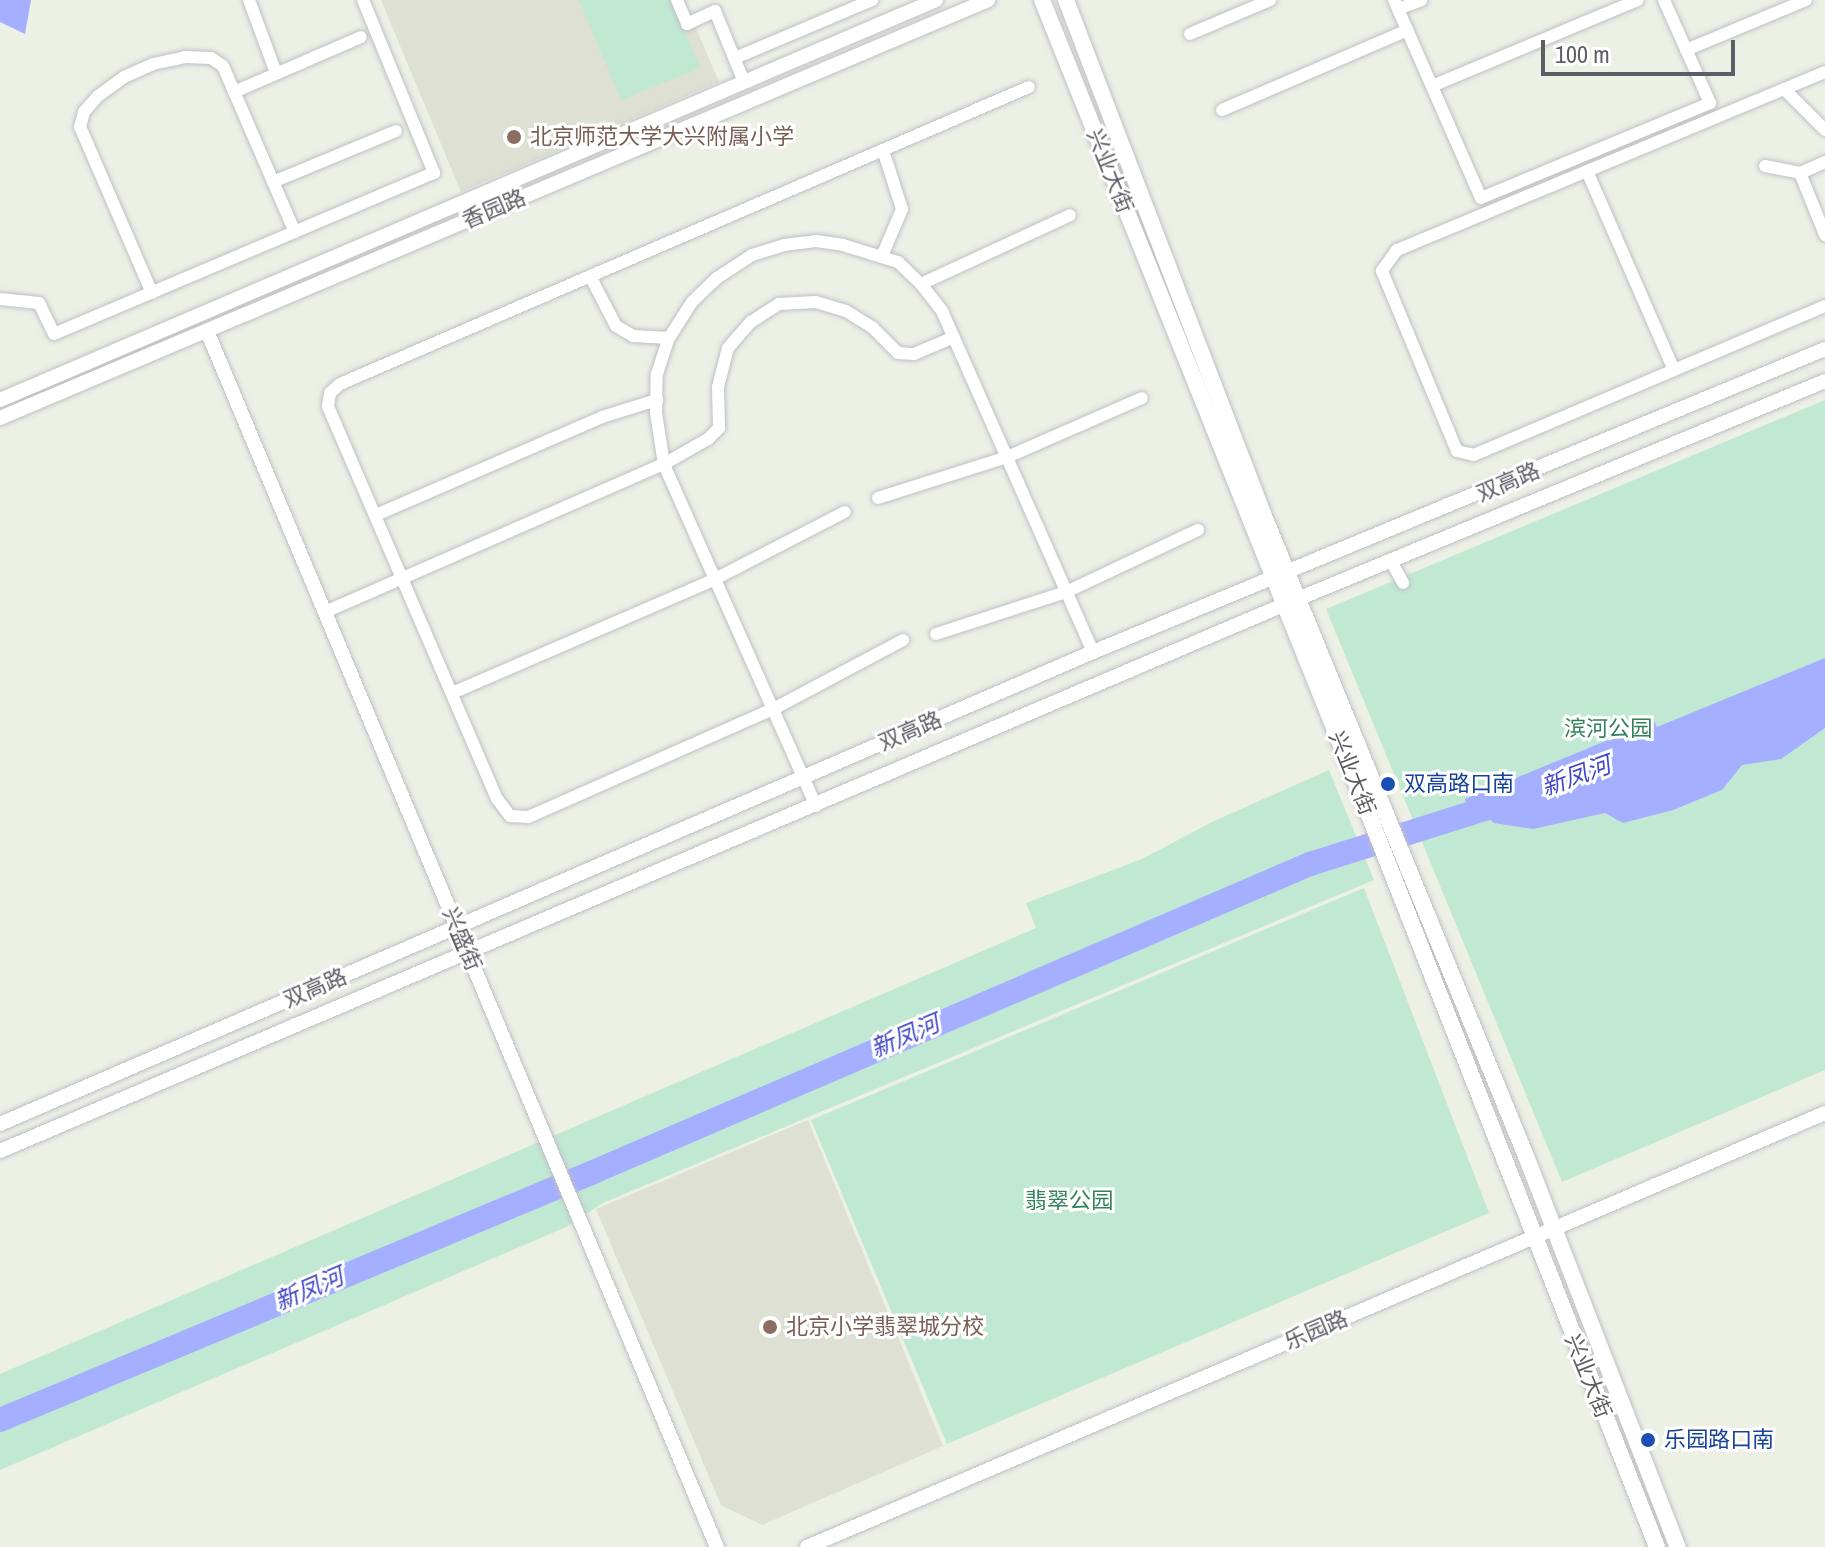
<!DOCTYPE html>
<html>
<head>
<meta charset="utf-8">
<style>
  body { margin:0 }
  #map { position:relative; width:1825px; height:1547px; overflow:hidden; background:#edf0e5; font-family:"Archivo Narrow","Noto Sans SC",sans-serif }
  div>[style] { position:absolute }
  .education>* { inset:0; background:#dde0d3 }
  .green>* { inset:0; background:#c1e8d3 }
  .water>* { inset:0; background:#a5afff }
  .river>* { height:24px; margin:-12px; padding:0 12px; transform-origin:12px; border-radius:12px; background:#a5afff }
  .roads { filter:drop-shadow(0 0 2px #bfbfc6) drop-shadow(0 0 2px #bfbfc6) }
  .minor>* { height:12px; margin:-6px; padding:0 6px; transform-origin:6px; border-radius:6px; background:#fff }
  .tertiary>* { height:14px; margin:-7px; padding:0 7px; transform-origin:7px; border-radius:7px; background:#fff }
  .secondary>* { height:16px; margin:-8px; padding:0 8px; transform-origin:8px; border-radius:8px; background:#fff }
  .dots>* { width:22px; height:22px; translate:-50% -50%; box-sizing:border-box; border:4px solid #fff; border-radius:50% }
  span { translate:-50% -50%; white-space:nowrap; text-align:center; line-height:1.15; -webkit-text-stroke:6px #fff; paint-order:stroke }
  .education-label { font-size:22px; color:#785e54 }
  .left { translate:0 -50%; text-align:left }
  .street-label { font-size:22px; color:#5d5d66 }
  .park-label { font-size:22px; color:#31815a }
  .transit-label { font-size:22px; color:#164399 }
  .water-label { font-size:24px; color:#4347c7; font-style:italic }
  .scale { position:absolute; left:1541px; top:40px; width:194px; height:36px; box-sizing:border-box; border:4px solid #5d5d66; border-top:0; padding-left:10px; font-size:24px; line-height:28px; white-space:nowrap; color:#5d5d66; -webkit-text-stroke:6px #fff; paint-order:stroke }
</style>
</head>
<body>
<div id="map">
  <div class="education">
    <i style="clip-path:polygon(381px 0,684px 0,719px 82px,461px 192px)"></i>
    <i style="clip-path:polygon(808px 1120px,943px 1446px,762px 1525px,721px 1505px,596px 1209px)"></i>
  </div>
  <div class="green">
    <i style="clip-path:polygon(579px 0,672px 0,700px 68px,621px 100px)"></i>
    <i style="clip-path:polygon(1825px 400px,1825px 1070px,1562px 1182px,1326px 609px)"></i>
    <i style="clip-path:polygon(1329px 770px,1374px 880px,603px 1203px,566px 1227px,0 1470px,0 1374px,1036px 928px,1026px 903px,1142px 859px,1212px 822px)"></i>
    <i style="clip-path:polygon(1364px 888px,1489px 1213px,947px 1444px,811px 1120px)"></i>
  </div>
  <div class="water">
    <i style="clip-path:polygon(0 0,31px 0,25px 34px,0 22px)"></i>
    <i style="clip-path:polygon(1825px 658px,1825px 728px,1781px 759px,1742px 765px,1722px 790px,1673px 810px,1623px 823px,1605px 813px,1533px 829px,1494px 823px,1483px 813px,1472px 817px,1465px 799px,1654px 721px,1657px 727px)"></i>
  </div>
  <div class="river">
    <i style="left:0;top:1420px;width:641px;rotate:-22.68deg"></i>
    <i style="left:591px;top:1173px;width:783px;rotate:-23.26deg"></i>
    <i style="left:1310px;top:864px;width:202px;rotate:-17.5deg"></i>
  </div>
  <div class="roads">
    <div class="minor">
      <i style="left:249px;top:0;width:78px;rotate:69.7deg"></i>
      <i style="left:677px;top:0;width:26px;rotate:67deg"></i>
      <i style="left:687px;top:24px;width:31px;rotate:-25deg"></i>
      <i style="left:715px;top:11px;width:77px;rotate:67.8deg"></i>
      <i style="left:1394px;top:0;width:216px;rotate:66.3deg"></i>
      <i style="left:1481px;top:198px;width:248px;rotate:-22.5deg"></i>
      <i style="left:1710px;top:103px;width:113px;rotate:-114.1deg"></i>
      <i style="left:1398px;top:9px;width:25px;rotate:-21deg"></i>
      <i style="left:1190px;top:34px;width:87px;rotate:-23deg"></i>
      <i style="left:1686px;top:50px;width:130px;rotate:-22.6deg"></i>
      <i style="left:735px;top:58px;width:149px;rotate:-22.9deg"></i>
      <i style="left:1825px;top:72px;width:464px;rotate:157.4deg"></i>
      <i style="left:1397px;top:250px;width:26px;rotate:126deg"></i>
      <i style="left:1382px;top:271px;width:195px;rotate:67.4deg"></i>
      <i style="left:1457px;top:451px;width:17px;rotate:13deg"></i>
      <i style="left:1474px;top:455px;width:381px;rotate:-23deg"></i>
      <i style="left:1432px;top:86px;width:223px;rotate:-22.7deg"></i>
      <i style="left:1784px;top:89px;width:58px;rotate:45deg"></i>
      <i style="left:234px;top:92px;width:138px;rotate:-23.4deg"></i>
      <i style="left:1222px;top:110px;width:202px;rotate:-23.3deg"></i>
      <i style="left:1825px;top:162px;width:27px;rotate:156deg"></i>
      <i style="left:1800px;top:173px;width:67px;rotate:68deg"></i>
      <i style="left:1765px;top:166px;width:36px;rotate:11deg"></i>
      <i style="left:1587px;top:171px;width:217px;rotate:66.4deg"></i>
      <i style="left:273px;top:182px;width:133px;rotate:-22.5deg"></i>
      <i style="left:882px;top:256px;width:51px;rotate:-66.9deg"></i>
      <i style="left:902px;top:209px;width:62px;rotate:-107.9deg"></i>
      <i style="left:590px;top:276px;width:56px;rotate:62.5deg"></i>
      <i style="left:616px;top:326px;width:20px;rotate:30deg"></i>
      <i style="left:633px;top:336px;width:36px;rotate:3deg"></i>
      <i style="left:921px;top:284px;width:164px;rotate:-24.8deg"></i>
      <i style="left:152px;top:293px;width:181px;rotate:-113.4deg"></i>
      <i style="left:80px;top:127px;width:16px;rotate:-75deg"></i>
      <i style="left:84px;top:112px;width:21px;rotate:-49deg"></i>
      <i style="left:98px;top:96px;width:32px;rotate:-36deg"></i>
      <i style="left:124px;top:77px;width:32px;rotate:-24deg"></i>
      <i style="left:153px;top:64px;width:33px;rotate:-12deg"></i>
      <i style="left:185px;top:57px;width:26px;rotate:2deg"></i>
      <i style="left:211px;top:58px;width:14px;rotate:34deg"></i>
      <i style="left:223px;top:66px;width:181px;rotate:66.6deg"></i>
      <i style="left:0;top:299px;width:39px;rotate:6deg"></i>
      <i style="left:39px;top:303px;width:34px;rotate:64deg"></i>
      <i style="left:54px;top:334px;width:413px;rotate:-23deg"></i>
      <i style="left:434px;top:173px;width:187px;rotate:-112.3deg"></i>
      <i style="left:878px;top:498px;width:135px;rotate:-17.6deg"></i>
      <i style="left:1007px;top:457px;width:147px;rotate:-23.6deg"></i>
      <i style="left:376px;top:515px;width:246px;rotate:-23.4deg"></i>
      <i style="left:602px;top:417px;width:58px;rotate:-17.2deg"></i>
      <i style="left:1391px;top:561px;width:25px;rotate:61deg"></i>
      <i style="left:325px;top:612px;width:370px;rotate:-23.6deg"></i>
      <i style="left:664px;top:464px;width:51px;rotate:-29.6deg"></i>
      <i style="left:708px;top:439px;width:16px;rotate:-45deg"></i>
      <i style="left:719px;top:428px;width:41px;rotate:-91.4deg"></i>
      <i style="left:718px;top:387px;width:40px;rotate:-75.6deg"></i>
      <i style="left:728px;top:348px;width:35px;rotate:-49deg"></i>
      <i style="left:751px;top:322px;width:33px;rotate:-33deg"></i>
      <i style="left:779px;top:304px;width:37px;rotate:-3deg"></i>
      <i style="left:816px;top:302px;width:31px;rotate:17deg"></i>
      <i style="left:846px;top:311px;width:32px;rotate:32deg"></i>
      <i style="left:873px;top:328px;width:35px;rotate:45deg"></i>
      <i style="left:898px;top:353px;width:16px;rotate:4deg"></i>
      <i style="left:914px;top:354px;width:43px;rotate:-23deg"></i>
      <i style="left:936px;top:634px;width:137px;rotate:-17.9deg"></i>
      <i style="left:1066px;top:592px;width:146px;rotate:-25.2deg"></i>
      <i style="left:903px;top:640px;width:147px;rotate:152deg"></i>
      <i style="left:773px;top:709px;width:268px;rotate:156.2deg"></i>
      <i style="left:528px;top:817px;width:18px;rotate:-177deg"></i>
      <i style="left:510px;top:816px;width:21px;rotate:-127deg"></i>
      <i style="left:497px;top:799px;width:428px;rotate:-113.3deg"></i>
      <i style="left:328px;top:406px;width:13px;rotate:-81deg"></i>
      <i style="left:330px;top:393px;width:13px;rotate:-42deg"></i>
      <i style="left:340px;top:384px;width:750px;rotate:-23.32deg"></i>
      <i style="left:452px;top:693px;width:287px;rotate:-23.4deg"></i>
      <i style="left:715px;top:579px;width:146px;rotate:-27.3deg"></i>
      <i style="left:816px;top:806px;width:374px;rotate:-114deg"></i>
      <i style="left:664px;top:464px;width:52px;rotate:-98.9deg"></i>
      <i style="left:656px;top:413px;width:39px;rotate:-89deg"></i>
      <i style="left:657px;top:374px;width:38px;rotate:-72deg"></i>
      <i style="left:669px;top:338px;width:43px;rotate:-57.4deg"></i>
      <i style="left:692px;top:302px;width:35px;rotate:-44deg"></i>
      <i style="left:717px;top:278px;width:42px;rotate:-33.3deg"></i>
      <i style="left:752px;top:255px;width:34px;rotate:-17deg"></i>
      <i style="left:784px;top:245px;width:32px;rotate:-7deg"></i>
      <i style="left:816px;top:241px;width:27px;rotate:8deg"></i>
      <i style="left:843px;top:245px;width:58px;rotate:17.2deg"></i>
      <i style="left:898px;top:262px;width:32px;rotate:44deg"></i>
      <i style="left:921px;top:284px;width:34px;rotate:52deg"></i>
      <i style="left:942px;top:311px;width:373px;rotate:66.1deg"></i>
    </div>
    <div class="tertiary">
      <i style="left:207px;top:331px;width:1319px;rotate:67.25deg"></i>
      <i style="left:0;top:400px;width:1018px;rotate:-23.14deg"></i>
      <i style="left:0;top:418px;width:1073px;rotate:-22.93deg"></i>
      <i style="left:0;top:1124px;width:1191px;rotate:-23.36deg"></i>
      <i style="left:1093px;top:652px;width:792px;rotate:-22.49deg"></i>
      <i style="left:0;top:1151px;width:1394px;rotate:-23.05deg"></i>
      <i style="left:1283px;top:605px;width:586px;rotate:-22.45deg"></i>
      <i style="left:807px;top:1547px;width:1107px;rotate:-23.09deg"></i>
    </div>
    <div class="secondary">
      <i style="left:1042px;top:0;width:873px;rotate:68.14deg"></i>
      <i style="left:1367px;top:810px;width:792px;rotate:68.52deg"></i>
      <i style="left:1066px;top:0;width:553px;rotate:69.01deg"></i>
      <i style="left:1264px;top:516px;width:692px;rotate:67.74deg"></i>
      <i style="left:1526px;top:1156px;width:420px;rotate:68.8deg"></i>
    </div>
  </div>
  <div class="dots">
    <i style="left:514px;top:137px;background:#8d6e63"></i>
    <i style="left:1388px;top:784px;background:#1a4fb4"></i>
    <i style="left:770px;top:1327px;background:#8d6e63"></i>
    <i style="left:1648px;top:1440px;background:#1a4fb4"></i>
  </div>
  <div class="education-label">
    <span class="left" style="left:530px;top:137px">北京师范大学大兴附属小学</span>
    <span class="left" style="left:786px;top:1327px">北京小学翡翠城分校</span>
  </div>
  <div class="street-label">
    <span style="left:1110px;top:171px;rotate:68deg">兴业大街</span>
    <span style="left:494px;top:209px;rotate:-23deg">香园路</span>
    <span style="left:1508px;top:482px;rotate:-23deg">双高路</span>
    <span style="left:910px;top:731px;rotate:-23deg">双高路</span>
    <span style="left:1352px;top:773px;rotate:68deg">兴业大街</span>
    <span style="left:462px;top:939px;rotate:67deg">兴盛街</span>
    <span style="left:315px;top:988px;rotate:-23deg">双高路</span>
    <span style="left:1316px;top:1330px;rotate:-23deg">乐园路</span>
    <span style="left:1588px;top:1376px;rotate:68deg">兴业大街</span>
  </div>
  <div class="park-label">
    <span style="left:1608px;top:729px">滨河公园</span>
    <span style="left:1069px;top:1201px">翡翠公园</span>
  </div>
  <div class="transit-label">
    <span class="left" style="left:1404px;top:784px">双高路口南</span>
    <span class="left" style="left:1664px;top:1440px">乐园路口南</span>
  </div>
  <div class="water-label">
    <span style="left:1576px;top:776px;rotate:-20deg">新凤河</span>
    <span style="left:905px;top:1036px;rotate:-23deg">新凤河</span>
    <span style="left:309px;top:1289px;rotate:-23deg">新凤河</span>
  </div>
  <div class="scale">100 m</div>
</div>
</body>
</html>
